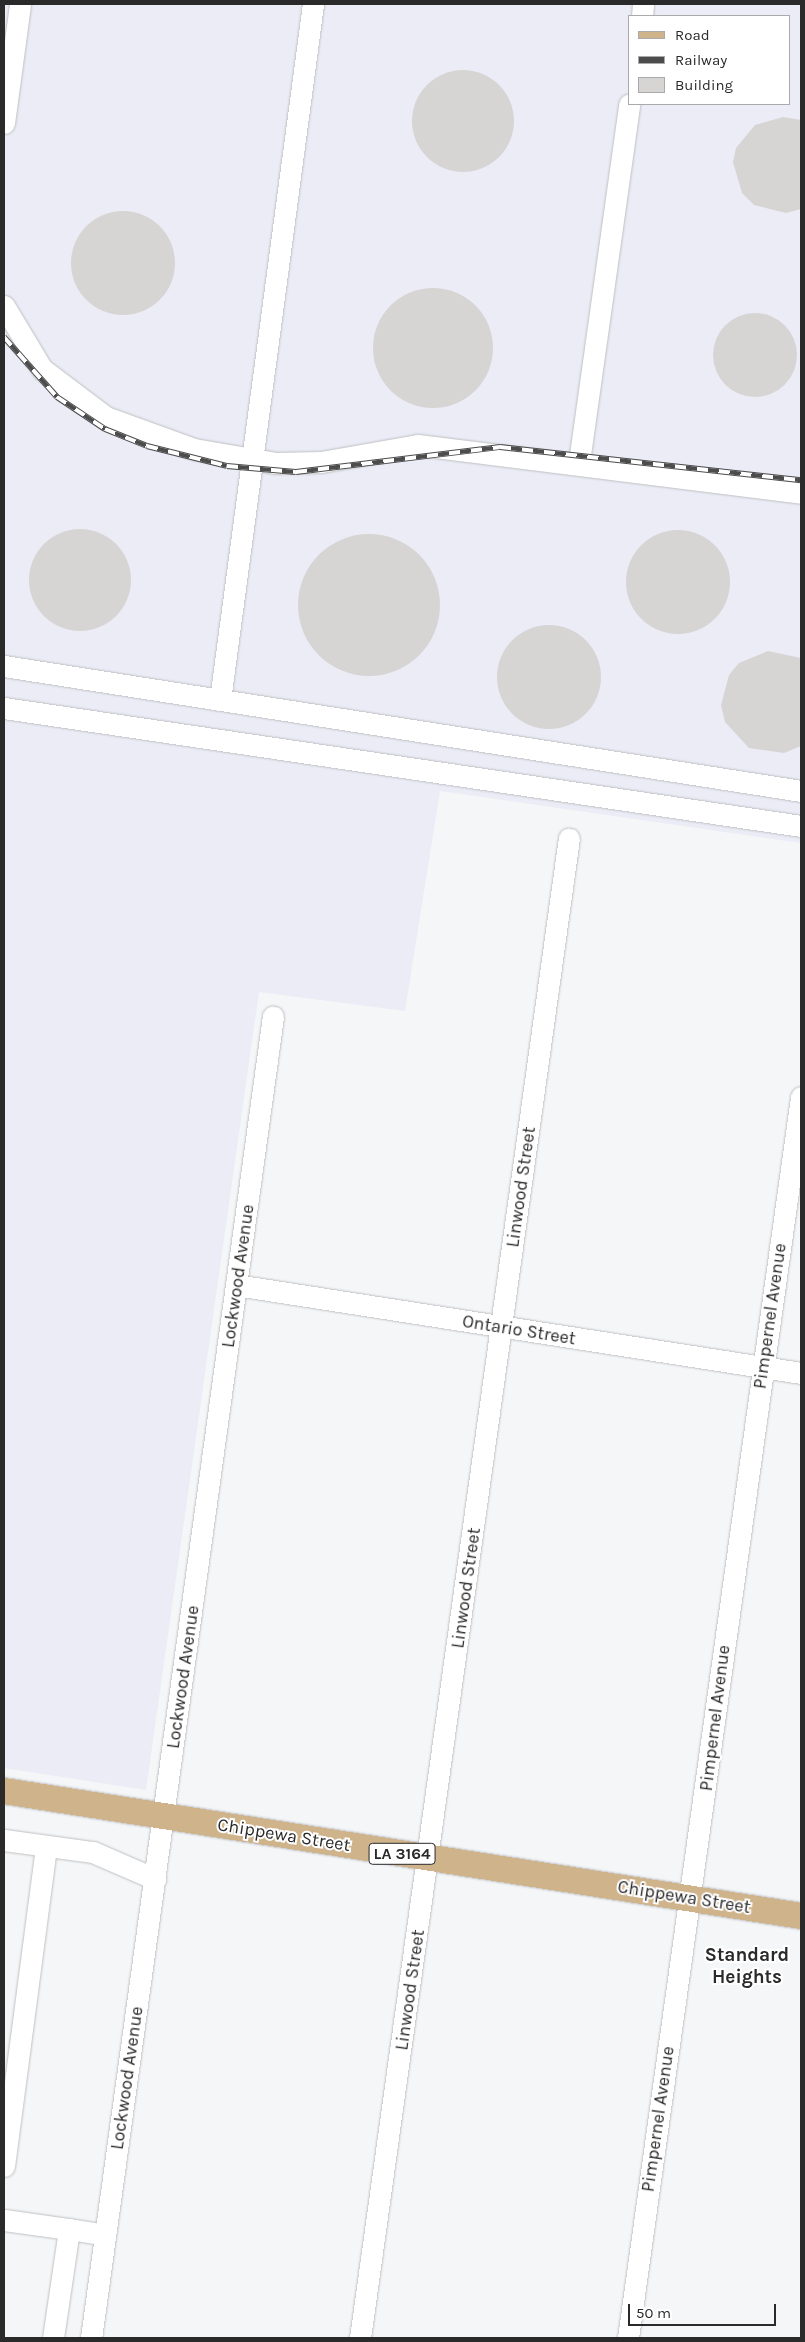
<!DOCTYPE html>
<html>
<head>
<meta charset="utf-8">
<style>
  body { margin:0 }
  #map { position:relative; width:805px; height:2342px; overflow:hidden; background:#f5f6f8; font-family:Karla,sans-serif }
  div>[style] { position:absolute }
  .built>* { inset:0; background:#ebecf6 }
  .building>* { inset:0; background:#d7d4d4 }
  .round { border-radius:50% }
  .roads { filter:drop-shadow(0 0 1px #bfc0c2) drop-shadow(0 0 1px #bfc0c2) }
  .minor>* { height:21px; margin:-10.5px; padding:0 10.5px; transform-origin:10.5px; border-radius:10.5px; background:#fff }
  .major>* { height:26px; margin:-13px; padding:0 13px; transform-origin:13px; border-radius:13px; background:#cfb38b }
  .rail>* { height:5.5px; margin-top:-2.75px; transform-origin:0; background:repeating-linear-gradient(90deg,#fff 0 11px,#4c4c4d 0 22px); box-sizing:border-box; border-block:1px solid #4c4c4d }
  span { translate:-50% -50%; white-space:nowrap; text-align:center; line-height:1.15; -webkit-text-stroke:4px #fff; paint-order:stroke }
  .shield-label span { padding:1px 4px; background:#fff; border:1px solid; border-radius:4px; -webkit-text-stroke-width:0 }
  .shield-label { font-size:16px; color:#2a2a2b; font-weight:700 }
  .street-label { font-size:18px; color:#2a2a2b }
  .neighbourhood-label { font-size:19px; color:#2a2a2b; font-weight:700 }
  .frame { position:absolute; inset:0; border:5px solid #2a2a2b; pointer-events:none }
  .legend { position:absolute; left:628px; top:15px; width:162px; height:90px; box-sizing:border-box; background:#fff; border:1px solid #aaa; margin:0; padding:6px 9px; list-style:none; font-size:15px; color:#2a2a2b }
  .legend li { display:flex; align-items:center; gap:10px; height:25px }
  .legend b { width:25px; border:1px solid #aaa }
  .scale { position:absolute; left:628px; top:2304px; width:148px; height:22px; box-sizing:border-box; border:2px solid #2a2a2b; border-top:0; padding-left:6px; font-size:15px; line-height:18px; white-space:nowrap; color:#2a2a2b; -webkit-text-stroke:4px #fff; paint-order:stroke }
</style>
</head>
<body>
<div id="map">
  <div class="built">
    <i style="clip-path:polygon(evenodd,4px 4px,801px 4px,801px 843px,440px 791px,405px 1011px,259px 992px,146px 1790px,4px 1768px,4px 4px,629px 16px,789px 16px,789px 104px,629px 104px,629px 16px)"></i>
  </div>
  <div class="building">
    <i class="round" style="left:412px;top:70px;width:102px;height:102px"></i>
    <i style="clip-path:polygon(783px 117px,801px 120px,801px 209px,786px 213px,754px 205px,742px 193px,733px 162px,736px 148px,755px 125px)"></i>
    <i class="round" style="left:71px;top:211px;width:104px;height:104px"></i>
    <i class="round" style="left:373px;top:288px;width:120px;height:120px"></i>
    <i class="round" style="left:713px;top:313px;width:84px;height:84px"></i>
    <i class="round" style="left:29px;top:529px;width:102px;height:102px"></i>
    <i class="round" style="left:626px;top:530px;width:104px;height:104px"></i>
    <i class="round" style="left:298px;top:534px;width:142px;height:142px"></i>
    <i class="round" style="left:497px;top:625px;width:104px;height:104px"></i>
    <i style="clip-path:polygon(768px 651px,801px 658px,801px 746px,784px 753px,749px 748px,725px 722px,721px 705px,729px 675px,739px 663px)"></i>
  </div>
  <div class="roads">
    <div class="minor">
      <i style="left:642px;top:16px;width:12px;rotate:-85deg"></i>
      <i style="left:4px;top:123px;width:120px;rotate:-82.3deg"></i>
      <i style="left:4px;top:306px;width:74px;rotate:58.9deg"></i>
      <i style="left:42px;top:369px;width:80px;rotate:36.9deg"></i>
      <i style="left:106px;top:417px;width:94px;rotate:20deg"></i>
      <i style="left:194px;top:449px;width:82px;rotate:9.8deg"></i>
      <i style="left:275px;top:463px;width:46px;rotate:-1.2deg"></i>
      <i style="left:321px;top:462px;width:98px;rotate:-9.9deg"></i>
      <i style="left:418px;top:445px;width:386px;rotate:7.1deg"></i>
      <i style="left:579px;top:462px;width:361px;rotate:-82deg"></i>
      <i style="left:4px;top:666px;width:807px;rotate:8.91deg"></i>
      <i style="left:220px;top:700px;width:702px;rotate:-82.39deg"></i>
      <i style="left:4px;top:708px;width:806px;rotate:8.42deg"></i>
      <i style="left:236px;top:1285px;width:572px;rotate:8.85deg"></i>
      <i style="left:4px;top:1840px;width:90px;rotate:7.7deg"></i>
      <i style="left:93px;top:1852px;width:68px;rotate:23.5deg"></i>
      <i style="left:4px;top:2166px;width:322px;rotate:-82.5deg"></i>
      <i style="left:4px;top:2220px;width:66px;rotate:7.9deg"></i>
      <i style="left:53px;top:2338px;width:110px;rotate:-81.6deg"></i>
      <i style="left:69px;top:2229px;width:36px;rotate:9deg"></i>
      <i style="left:91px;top:2338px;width:1334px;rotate:-82.16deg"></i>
      <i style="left:360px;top:2338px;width:1514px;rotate:-82.07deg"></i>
      <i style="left:628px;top:2338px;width:1253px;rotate:-82.06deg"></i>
    </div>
    <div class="major">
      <i style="left:4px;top:1791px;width:807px;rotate:8.91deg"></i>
    </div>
  </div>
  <div class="rail">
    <i style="left:4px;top:337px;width:80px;rotate:48.5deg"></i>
    <i style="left:57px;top:397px;width:58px;rotate:33.7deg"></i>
    <i style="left:105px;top:429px;width:45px;rotate:22deg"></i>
    <i style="left:147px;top:446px;width:82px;rotate:14deg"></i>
    <i style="left:227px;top:466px;width:69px;rotate:5deg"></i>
    <i style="left:296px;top:472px;width:206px;rotate:-7deg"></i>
    <i style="left:500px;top:447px;width:303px;rotate:6.3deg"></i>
  </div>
  <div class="shield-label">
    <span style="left:402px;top:1854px">LA 3164</span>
  </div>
  <div class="street-label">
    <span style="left:521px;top:1187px;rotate:-82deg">Linwood Street</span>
    <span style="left:238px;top:1276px;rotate:-82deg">Lockwood Avenue</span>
    <span style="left:770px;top:1316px;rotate:-82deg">Pimpernel Avenue</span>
    <span style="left:519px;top:1330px;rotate:9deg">Ontario Street</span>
    <span style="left:466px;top:1588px;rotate:-82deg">Linwood Street</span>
    <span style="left:183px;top:1677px;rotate:-82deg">Lockwood Avenue</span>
    <span style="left:715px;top:1718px;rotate:-83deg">Pimpernel Avenue</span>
    <span style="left:284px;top:1835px;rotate:9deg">Chippewa Street</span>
    <span style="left:684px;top:1897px;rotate:9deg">Chippewa Street</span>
    <span style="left:410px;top:1990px;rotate:-82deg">Linwood Street</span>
    <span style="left:127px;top:2078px;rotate:-82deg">Lockwood Avenue</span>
    <span style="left:658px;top:2119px;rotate:-82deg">Pimpernel Avenue</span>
  </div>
  <div class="neighbourhood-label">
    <span style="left:747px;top:1967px">Standard<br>Heights</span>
  </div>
  <div class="frame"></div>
  <ul class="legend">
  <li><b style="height:6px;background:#cfb38b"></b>Road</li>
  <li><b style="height:6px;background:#4c4c4d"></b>Railway</li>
  <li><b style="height:14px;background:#d7d4d4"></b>Building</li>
  </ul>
  <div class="scale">50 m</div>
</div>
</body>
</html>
